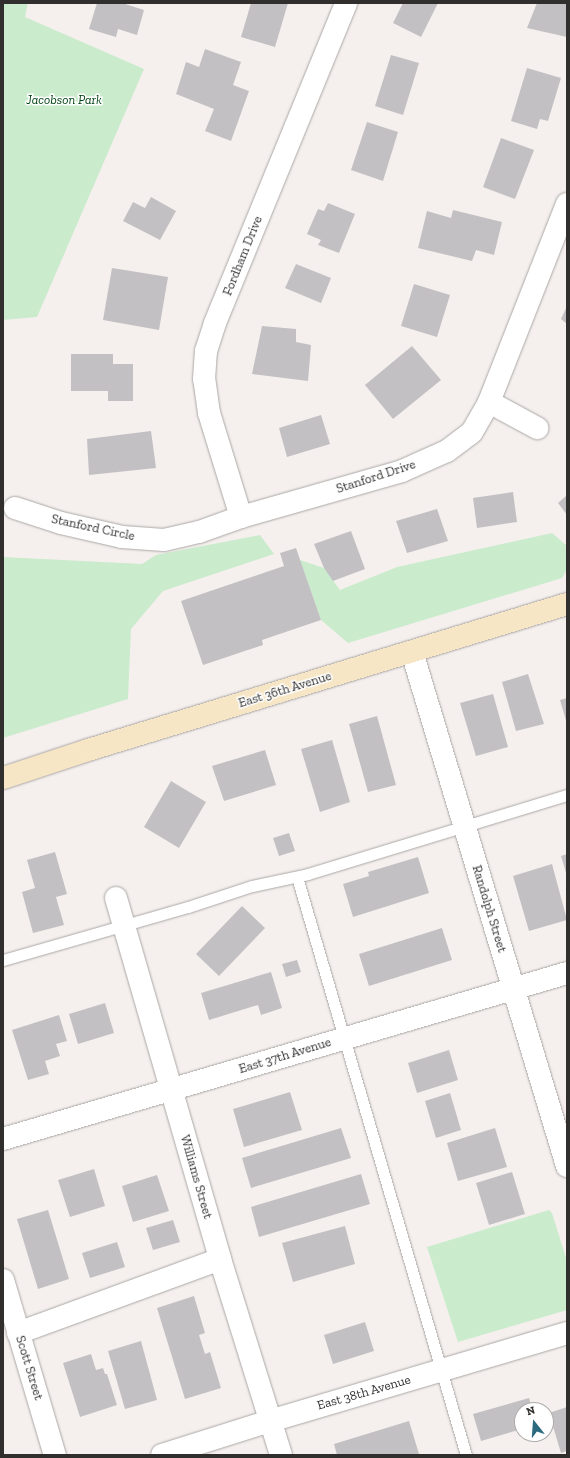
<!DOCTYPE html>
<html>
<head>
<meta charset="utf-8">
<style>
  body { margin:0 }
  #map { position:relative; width:570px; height:1458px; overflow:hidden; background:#f5f0ee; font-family:"Zilla Slab",serif }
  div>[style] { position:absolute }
  .green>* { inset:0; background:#caebcc }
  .building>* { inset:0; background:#c3c0c3 }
  .roads { filter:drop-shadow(0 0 1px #aba7a5) drop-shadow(0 0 1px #aba7a5) }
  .service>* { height:11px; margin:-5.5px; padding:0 5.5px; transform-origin:5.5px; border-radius:5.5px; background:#fff }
  .minor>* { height:22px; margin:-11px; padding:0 11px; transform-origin:11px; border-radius:11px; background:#fff }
  .secondary>* { height:22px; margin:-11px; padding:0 11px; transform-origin:11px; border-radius:11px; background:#f7e6c6 }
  span { translate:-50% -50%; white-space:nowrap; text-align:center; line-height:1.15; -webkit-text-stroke:3px #fff; paint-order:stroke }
  .park-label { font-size:13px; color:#004211; font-style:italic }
  .street-label { font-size:13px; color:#312f2e }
  .frame { position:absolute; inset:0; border:4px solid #312f2e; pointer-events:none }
  .north { position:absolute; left:514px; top:1402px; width:40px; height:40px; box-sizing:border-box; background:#fff; border:1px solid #adacab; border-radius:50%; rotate:343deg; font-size:11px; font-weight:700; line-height:16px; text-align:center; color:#312f2e }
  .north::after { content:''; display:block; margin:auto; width:14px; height:18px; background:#2c6a80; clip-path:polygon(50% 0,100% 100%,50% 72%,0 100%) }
</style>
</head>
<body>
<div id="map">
  <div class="green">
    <i style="clip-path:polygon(3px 3px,28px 3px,25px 17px,144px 69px,37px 317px,3px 320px)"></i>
    <i style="clip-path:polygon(552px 533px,567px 546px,567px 569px,562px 578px,348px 643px,321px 620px,300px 560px,324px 568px,340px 590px,397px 567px)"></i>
    <i style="clip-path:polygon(260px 535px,274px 554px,163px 591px,131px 629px,128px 699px,3px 738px,3px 557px,142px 564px,156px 555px)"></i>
    <i style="clip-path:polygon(549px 1210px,552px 1213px,567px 1261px,567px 1310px,458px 1342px,427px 1247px)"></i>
  </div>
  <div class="building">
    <i style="clip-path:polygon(97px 3px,122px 3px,144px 10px,137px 35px,118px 29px,116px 37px,89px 29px)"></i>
    <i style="clip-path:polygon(251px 3px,288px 3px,275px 47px,241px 37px)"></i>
    <i style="clip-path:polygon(403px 3px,438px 3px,421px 37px,393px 23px)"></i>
    <i style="clip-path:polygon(537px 3px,567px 3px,567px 37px,527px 28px)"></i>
    <i style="clip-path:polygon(205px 49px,241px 62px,233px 85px,249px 91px,231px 141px,205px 131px,214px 109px,176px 94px,186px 62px,199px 67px)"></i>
    <i style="clip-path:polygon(391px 55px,419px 63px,403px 115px,375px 106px)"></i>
    <i style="clip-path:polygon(527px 68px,561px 78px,548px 121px,540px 119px,537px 129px,511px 121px)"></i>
    <i style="clip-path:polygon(367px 122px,398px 132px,383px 181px,351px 170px)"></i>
    <i style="clip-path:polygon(501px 138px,534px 150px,515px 199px,483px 187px)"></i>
    <i style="clip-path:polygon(151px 197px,176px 211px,160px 240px,123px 221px,133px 202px,145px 208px)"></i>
    <i style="clip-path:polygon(328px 203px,355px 214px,339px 253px,318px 245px,321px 240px,307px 234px,318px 209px,324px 211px)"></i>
    <i style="clip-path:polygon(453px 210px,502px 222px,494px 255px,476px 250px,472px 261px,418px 248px,427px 211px,451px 218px)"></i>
    <i style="clip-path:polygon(296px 264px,331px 278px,321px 303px,285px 288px)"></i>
    <i style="clip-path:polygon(112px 268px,168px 277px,159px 330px,103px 320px)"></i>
    <i style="clip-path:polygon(414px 284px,450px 295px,437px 337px,401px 326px)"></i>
    <i style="clip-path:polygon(567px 306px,567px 324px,561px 319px)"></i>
    <i style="clip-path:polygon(262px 326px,296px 329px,296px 342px,311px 345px,308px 381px,252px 374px)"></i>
    <i style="clip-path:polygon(412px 346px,441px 380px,393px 419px,365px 385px)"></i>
    <i style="clip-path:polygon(71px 354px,113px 354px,113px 364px,133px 364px,133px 401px,108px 401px,108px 391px,71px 391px)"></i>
    <i style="clip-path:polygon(321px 415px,330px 444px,287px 457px,279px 428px)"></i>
    <i style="clip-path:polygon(151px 431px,156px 468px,89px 475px,87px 439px)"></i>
    <i style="clip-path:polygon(513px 492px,517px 522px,477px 528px,473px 498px)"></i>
    <i style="clip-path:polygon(567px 495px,567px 515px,558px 503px)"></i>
    <i style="clip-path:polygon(437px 509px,448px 541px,407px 553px,396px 521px)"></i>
    <i style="clip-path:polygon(351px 531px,365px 569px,333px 581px,324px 568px,314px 544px)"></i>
    <i style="clip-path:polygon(296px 548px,321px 620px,262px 640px,263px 645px,203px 665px,181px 601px,284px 566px,280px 553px)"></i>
    <i style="clip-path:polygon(528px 674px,544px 724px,516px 731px,502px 682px)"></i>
    <i style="clip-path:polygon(493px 694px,508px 747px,476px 756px,460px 703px)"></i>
    <i style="clip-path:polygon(567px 698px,567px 724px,560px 700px)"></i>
    <i style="clip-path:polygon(377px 716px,396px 785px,368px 792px,349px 724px)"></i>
    <i style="clip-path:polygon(332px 740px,350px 802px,320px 812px,301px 749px)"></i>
    <i style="clip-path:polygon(265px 750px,276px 785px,224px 801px,212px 766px)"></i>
    <i style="clip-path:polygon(171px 781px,206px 802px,179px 848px,144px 827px)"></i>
    <i style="clip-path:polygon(289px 833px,295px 851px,279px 856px,273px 838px)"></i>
    <i style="clip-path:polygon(55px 852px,67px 894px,56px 897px,64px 925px,33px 933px,22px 892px,35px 888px,27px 860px)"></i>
    <i style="clip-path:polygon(567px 854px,567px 876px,561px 856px)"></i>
    <i style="clip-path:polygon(418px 857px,429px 893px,353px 917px,343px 884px,369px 876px,368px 872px)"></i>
    <i style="clip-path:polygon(552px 864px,567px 920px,529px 931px,513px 876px)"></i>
    <i style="clip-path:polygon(242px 906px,265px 928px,219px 976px,196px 954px)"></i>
    <i style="clip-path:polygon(442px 928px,452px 960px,369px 986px,359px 954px)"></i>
    <i style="clip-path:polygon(297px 960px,301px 972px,286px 977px,282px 964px)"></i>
    <i style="clip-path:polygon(271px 972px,282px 1008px,261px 1015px,258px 1005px,209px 1020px,201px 993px)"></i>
    <i style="clip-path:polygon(105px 1003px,114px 1033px,78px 1044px,69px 1014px)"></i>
    <i style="clip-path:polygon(59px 1015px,67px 1041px,56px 1044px,60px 1056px,45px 1061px,49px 1074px,28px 1080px,12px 1030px)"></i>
    <i style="clip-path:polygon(449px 1050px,458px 1080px,417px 1093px,408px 1063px)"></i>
    <i style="clip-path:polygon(290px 1092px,302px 1130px,244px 1147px,233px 1109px)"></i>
    <i style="clip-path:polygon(450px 1093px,461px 1130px,436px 1138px,425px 1101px)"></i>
    <i style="clip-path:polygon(341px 1128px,351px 1158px,251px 1188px,242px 1158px)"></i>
    <i style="clip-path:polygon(495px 1128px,507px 1167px,458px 1181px,447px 1143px)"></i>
    <i style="clip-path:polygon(94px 1169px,105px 1206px,70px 1217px,58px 1180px)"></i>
    <i style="clip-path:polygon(512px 1172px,525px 1214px,489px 1225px,476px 1183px)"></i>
    <i style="clip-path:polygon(361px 1174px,370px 1204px,259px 1237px,251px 1207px)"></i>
    <i style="clip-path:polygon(157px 1175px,169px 1211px,133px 1222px,122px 1186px)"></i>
    <i style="clip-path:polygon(48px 1210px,69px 1279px,38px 1289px,17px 1219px)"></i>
    <i style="clip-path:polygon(173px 1220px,180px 1242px,153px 1250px,146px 1228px)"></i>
    <i style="clip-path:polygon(345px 1226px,355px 1264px,293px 1282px,282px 1243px)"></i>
    <i style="clip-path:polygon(117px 1242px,125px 1267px,90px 1278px,82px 1253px)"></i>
    <i style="clip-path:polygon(194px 1296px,205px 1333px,199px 1335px,205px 1354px,210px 1352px,221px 1388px,185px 1399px,157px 1308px)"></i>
    <i style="clip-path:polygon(365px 1322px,374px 1351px,333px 1364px,324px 1335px)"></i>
    <i style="clip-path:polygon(141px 1341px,157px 1400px,125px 1409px,108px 1351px)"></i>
    <i style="clip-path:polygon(91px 1354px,96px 1370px,103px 1368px,105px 1374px,107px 1374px,117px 1405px,80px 1417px,63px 1363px)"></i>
    <i style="clip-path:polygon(529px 1398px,533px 1410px,522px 1410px,522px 1429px,481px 1441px,473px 1414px)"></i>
    <i style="clip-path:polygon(567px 1407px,567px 1451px,561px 1453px,549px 1413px)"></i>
    <i style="clip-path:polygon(409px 1421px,419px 1454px,337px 1455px,334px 1444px)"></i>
  </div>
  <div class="roads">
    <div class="service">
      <i style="left:297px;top:877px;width:602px;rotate:73.7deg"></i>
      <i style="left:3px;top:960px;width:192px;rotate:-16deg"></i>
      <i style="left:188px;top:907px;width:67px;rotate:-18.2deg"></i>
      <i style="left:252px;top:886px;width:57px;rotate:-12.1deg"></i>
      <i style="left:308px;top:874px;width:271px;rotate:-17deg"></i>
    </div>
    <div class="minor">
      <i style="left:489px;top:402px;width:55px;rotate:28.4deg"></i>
      <i style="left:15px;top:508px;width:48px;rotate:18.1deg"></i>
      <i style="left:61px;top:523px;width:63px;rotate:12.9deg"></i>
      <i style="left:122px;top:537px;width:42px;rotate:4.1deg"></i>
      <i style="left:164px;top:540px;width:36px;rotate:-13deg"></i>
      <i style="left:199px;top:532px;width:45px;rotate:-19.7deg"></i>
      <i style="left:241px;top:517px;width:167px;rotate:-15.9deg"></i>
      <i style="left:402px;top:471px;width:49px;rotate:-24deg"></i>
      <i style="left:447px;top:451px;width:31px;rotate:-37deg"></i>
      <i style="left:472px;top:432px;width:34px;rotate:-60deg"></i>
      <i style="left:489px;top:402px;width:213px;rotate:-68.5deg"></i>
      <i style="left:241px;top:517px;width:109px;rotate:-107.1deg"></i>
      <i style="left:209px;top:413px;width:34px;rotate:-98deg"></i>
      <i style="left:204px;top:379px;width:28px;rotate:-86deg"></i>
      <i style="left:206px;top:351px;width:29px;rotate:-72deg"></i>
      <i style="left:215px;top:323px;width:346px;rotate:-67.7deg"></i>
      <i style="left:412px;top:652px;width:537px;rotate:73.22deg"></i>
      <i style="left:116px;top:898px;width:376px;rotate:73.9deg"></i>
      <i style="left:220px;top:1259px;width:205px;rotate:72.7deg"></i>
      <i style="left:3px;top:1139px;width:588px;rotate:-16.4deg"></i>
      <i style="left:3px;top:1280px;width:183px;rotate:73.5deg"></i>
      <i style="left:18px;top:1333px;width:215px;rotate:-20.1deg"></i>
      <i style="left:162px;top:1455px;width:113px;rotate:-17.5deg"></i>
      <i style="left:270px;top:1421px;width:310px;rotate:-16.5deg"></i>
    </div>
    <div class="secondary">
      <i style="left:3px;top:778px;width:89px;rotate:-18.2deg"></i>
      <i style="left:88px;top:750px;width:501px;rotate:-16.95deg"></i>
    </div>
  </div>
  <div class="park-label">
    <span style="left:64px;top:100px">Jacobson Park</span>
  </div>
  <div class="street-label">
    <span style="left:243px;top:256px;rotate:-68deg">Fordham Drive</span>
    <span style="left:376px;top:477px;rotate:-18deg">Stanford Drive</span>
    <span style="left:93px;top:528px;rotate:12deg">Stanford Circle</span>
    <span style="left:285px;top:690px;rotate:-17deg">East 36th Avenue</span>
    <span style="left:489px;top:909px;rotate:73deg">Randolph Street</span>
    <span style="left:285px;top:1056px;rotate:-17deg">East 37th Avenue</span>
    <span style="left:196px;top:1177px;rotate:74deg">Williams Street</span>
    <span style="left:29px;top:1368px;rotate:73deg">Scott Street</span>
    <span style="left:364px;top:1393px;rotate:-16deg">East 38th Avenue</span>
  </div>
  <div class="frame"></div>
  <div class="north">N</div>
</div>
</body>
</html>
